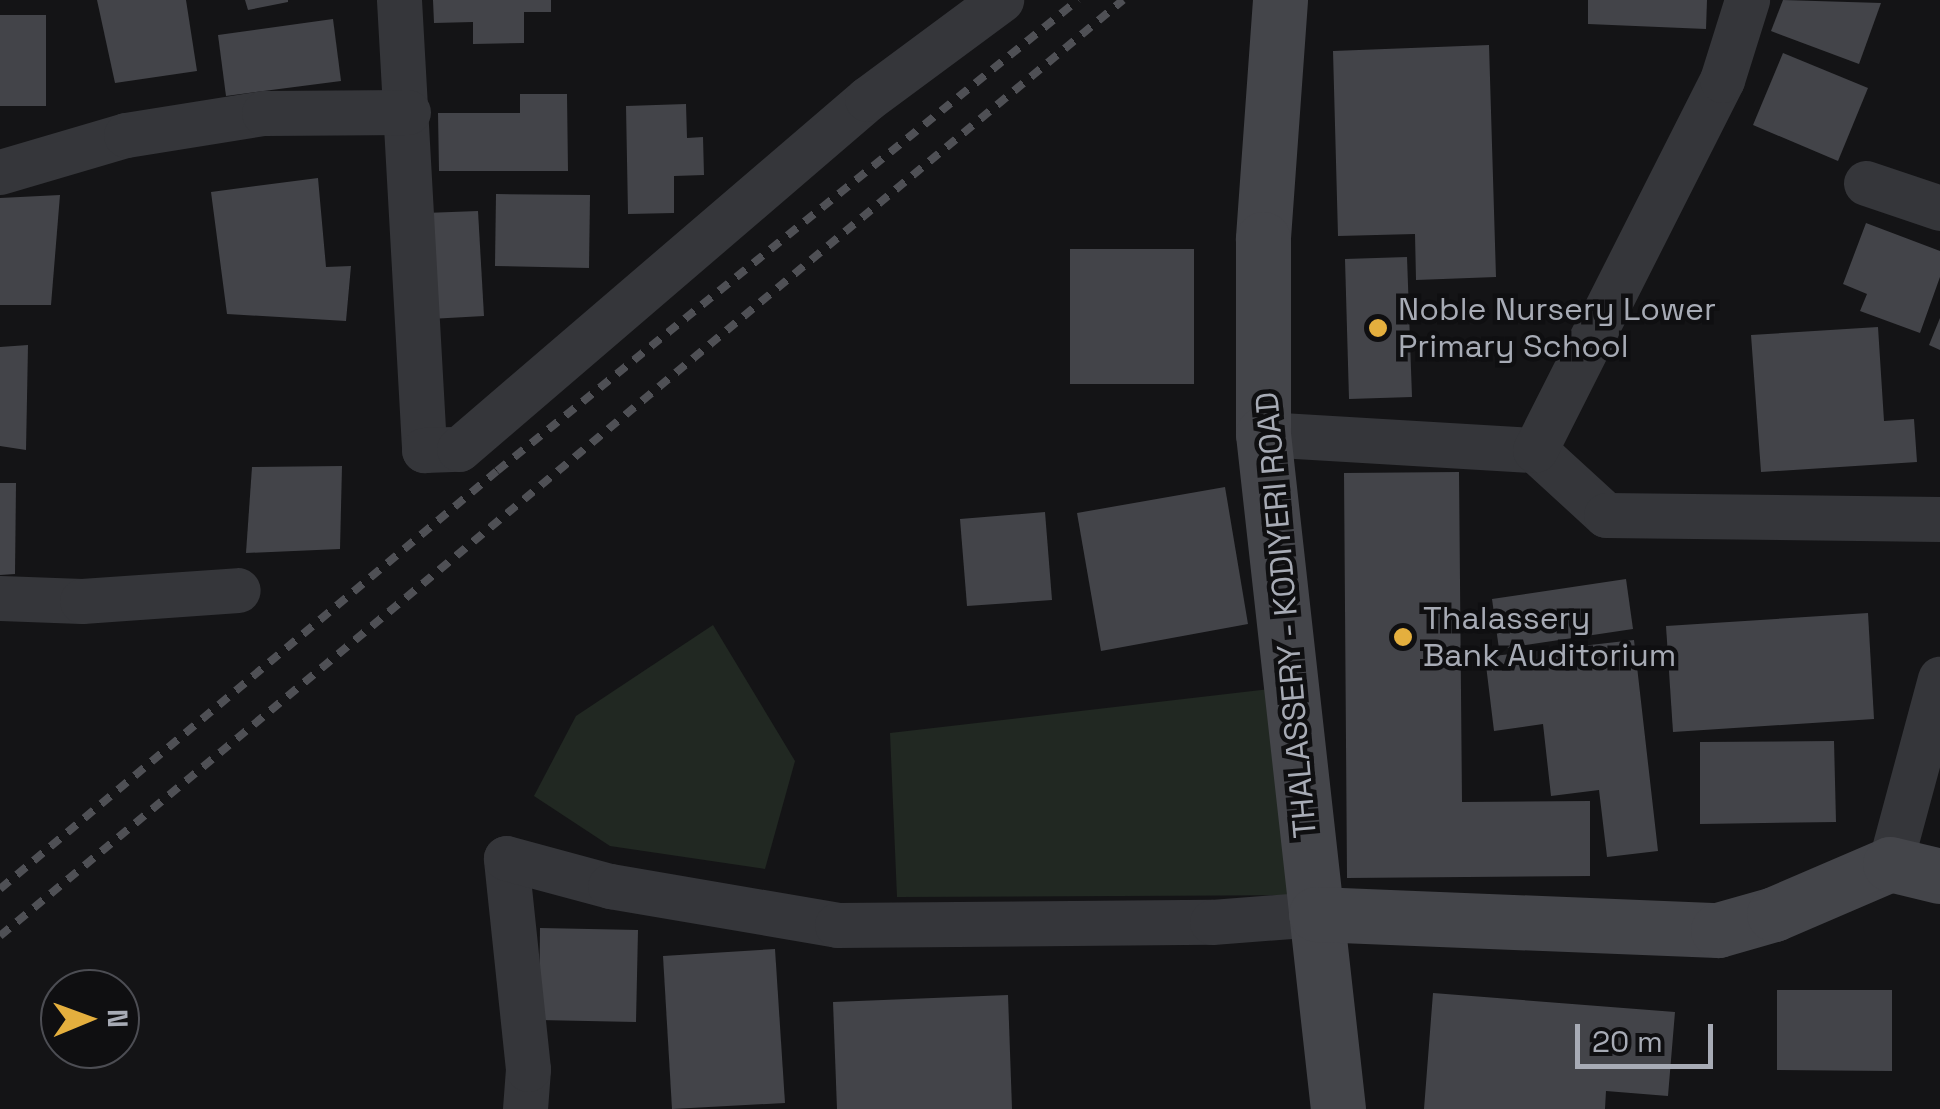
<!DOCTYPE html>
<html>
<head>
<meta charset="utf-8">
<style>
  body { margin:0 }
  #map { position:relative; width:1940px; height:1109px; overflow:hidden; background:#141416; font-family:"Space Grotesk",sans-serif }
  div>[style] { position:absolute }
  .green>* { inset:0; background:#212822 }
  .building>* { inset:0; background:#434449 }
  .street>* { height:45px; margin:-22.5px; padding:0 22.5px; transform-origin:22.5px; border-radius:22.5px; background:#35363a }
  .secondary>* { height:55px; margin:-27.5px; padding:0 27.5px; transform-origin:27.5px; border-radius:27.5px; background:#44454a }
  .rail>* { height:8px; margin-top:-4px; transform-origin:0; background:repeating-linear-gradient(90deg,#4f5055 0 12px,transparent 0 22px) }
  .dots>* { width:28px; height:28px; translate:-50% -50%; box-sizing:border-box; border:5px solid #0f0f11; border-radius:50% }
  span { translate:-50% -50%; white-space:nowrap; text-align:center; line-height:1.15; -webkit-text-stroke:9px #0f0f11; paint-order:stroke }
  .poi-label { font-size:32px; color:#a7abb5 }
  .left { translate:0 -50%; text-align:left }
  .street-label { font-size:32px; color:#a7abb5 }
  .north { position:absolute; left:40px; top:969px; width:100px; height:100px; box-sizing:border-box; background:#0f0f11; border:2px solid #4c4d53; border-radius:50%; rotate:89deg; font-size:28px; font-weight:700; line-height:40px; text-align:center; color:#a7abb5 }
  .north::after { content:''; display:block; margin:auto; width:35px; height:45px; background:#e4af3e; clip-path:polygon(50% 0,100% 100%,50% 72%,0 100%) }
  .scale { position:absolute; left:1575px; top:1024px; width:138px; height:45px; box-sizing:border-box; border:5px solid #a7abb5; border-top:0; padding-left:12px; font-size:30px; line-height:35px; white-space:nowrap; color:#a7abb5; -webkit-text-stroke:8px #0f0f11; paint-order:stroke }
</style>
</head>
<body>
<div id="map">
  <div class="green">
    <i style="clip-path:polygon(713px 625px,795px 761px,765px 869px,610px 846px,534px 796px,576px 716px)"></i>
    <i style="clip-path:polygon(1279px 688px,1299px 895px,897px 897px,890px 733px)"></i>
  </div>
  <div class="building">
    <i style="clip-path:polygon(97px 0,186px 0,197px 71px,115px 83px)"></i>
    <i style="clip-path:polygon(245px 0,288px 0,288px 2px,248px 10px)"></i>
    <i style="clip-path:polygon(433px 0,551px 0,551px 12px,524px 12px,524px 43px,473px 44px,473px 22px,434px 23px)"></i>
    <i style="clip-path:polygon(1588px 0,1707px 0,1706px 29px,1588px 24px)"></i>
    <i style="clip-path:polygon(1783px 0,1881px 3px,1859px 64px,1771px 31px)"></i>
    <i style="clip-path:polygon(0 15px,46px 15px,46px 106px,0 106px)"></i>
    <i style="clip-path:polygon(333px 19px,341px 81px,226px 96px,218px 35px)"></i>
    <i style="clip-path:polygon(1489px 45px,1496px 277px,1416px 280px,1415px 234px,1338px 236px,1333px 51px)"></i>
    <i style="clip-path:polygon(1783px 53px,1868px 88px,1838px 161px,1753px 125px)"></i>
    <i style="clip-path:polygon(520px 94px,567px 94px,568px 171px,439px 171px,438px 113px,520px 113px)"></i>
    <i style="clip-path:polygon(686px 104px,687px 138px,703px 137px,704px 175px,674px 176px,674px 213px,628px 214px,626px 106px)"></i>
    <i style="clip-path:polygon(318px 178px,326px 267px,351px 266px,346px 321px,227px 314px,211px 192px)"></i>
    <i style="clip-path:polygon(496px 194px,590px 195px,589px 268px,495px 266px)"></i>
    <i style="clip-path:polygon(60px 195px,51px 305px,0 305px,0 198px)"></i>
    <i style="clip-path:polygon(478px 211px,484px 316px,430px 319px,425px 213px)"></i>
    <i style="clip-path:polygon(1866px 223px,1940px 251px,1940px 277px,1920px 333px,1860px 311px,1867px 294px,1843px 284px)"></i>
    <i style="clip-path:polygon(1070px 249px,1194px 249px,1194px 384px,1070px 384px)"></i>
    <i style="clip-path:polygon(1407px 257px,1412px 397px,1349px 399px,1345px 259px)"></i>
    <i style="clip-path:polygon(1940px 318px,1940px 350px,1929px 345px)"></i>
    <i style="clip-path:polygon(1878px 327px,1884px 421px,1914px 419px,1917px 462px,1761px 472px,1751px 335px)"></i>
    <i style="clip-path:polygon(28px 345px,26px 450px,0 446px,0 347px)"></i>
    <i style="clip-path:polygon(342px 466px,340px 549px,246px 553px,252px 467px)"></i>
    <i style="clip-path:polygon(1459px 472px,1462px 802px,1590px 801px,1590px 876px,1347px 878px,1344px 473px)"></i>
    <i style="clip-path:polygon(0 483px,16px 483px,15px 574px,0 575px)"></i>
    <i style="clip-path:polygon(1225px 487px,1248px 624px,1101px 651px,1077px 513px)"></i>
    <i style="clip-path:polygon(1045px 512px,1052px 600px,967px 606px,960px 519px)"></i>
    <i style="clip-path:polygon(1626px 579px,1633px 629px,1499px 649px,1492px 599px)"></i>
    <i style="clip-path:polygon(1868px 613px,1874px 719px,1673px 732px,1666px 626px)"></i>
    <i style="clip-path:polygon(1634px 640px,1658px 851px,1607px 857px,1599px 790px,1551px 796px,1543px 724px,1494px 731px,1485px 657px)"></i>
    <i style="clip-path:polygon(1834px 741px,1836px 822px,1700px 824px,1700px 742px)"></i>
    <i style="clip-path:polygon(540px 928px,638px 930px,636px 1022px,539px 1020px)"></i>
    <i style="clip-path:polygon(775px 949px,785px 1103px,672px 1109px,663px 956px)"></i>
    <i style="clip-path:polygon(1777px 990px,1892px 990px,1892px 1071px,1777px 1070px)"></i>
    <i style="clip-path:polygon(1433px 993px,1675px 1012px,1668px 1096px,1606px 1091px,1605px 1109px,1424px 1109px)"></i>
    <i style="clip-path:polygon(1008px 995px,1012px 1109px,837px 1109px,833px 1002px)"></i>
  </div>
  <div class="street">
    <i style="left:399px;top:0;width:451px;rotate:86.8deg"></i>
    <i style="left:424px;top:450px;width:35px;rotate:-2deg"></i>
    <i style="left:459px;top:449px;width:538px;rotate:-40.62deg"></i>
    <i style="left:867px;top:99px;width:167px;rotate:-36.5deg"></i>
    <i style="left:0;top:172px;width:131px;rotate:-16.4deg"></i>
    <i style="left:126px;top:135px;width:140px;rotate:-9.1deg"></i>
    <i style="left:264px;top:113px;width:144px;rotate:-0.4deg"></i>
    <i style="left:1866px;top:183px;width:78px;rotate:18.7deg"></i>
    <i style="left:1263px;top:434px;width:272px;rotate:3.4deg"></i>
    <i style="left:1535px;top:450px;width:96px;rotate:42.5deg"></i>
    <i style="left:1606px;top:515px;width:334px;rotate:0.7deg"></i>
    <i style="left:1535px;top:450px;width:415px;rotate:-63.2deg"></i>
    <i style="left:1722px;top:80px;width:84px;rotate:-72.6deg"></i>
    <i style="left:0;top:598px;width:82px;rotate:2.1deg"></i>
    <i style="left:82px;top:601px;width:156px;rotate:-4deg"></i>
    <i style="left:1890px;top:864px;width:192px;rotate:-74.9deg"></i>
    <i style="left:525px;top:1109px;width:40px;rotate:-85.7deg"></i>
    <i style="left:528px;top:1069px;width:212px;rotate:-96deg"></i>
    <i style="left:506px;top:858px;width:108px;rotate:15.1deg"></i>
    <i style="left:610px;top:886px;width:230px;rotate:9.7deg"></i>
    <i style="left:837px;top:925px;width:375px;rotate:-0.5deg"></i>
    <i style="left:1212px;top:922px;width:104px;rotate:-4.4deg"></i>
  </div>
  <div class="secondary">
    <i style="left:1280px;top:0;width:240px;rotate:94.1deg"></i>
    <i style="left:1263px;top:239px;width:195px;rotate:90deg"></i>
    <i style="left:1263px;top:434px;width:679px;rotate:83.66deg"></i>
    <i style="left:1316px;top:914px;width:402px;rotate:2.3deg"></i>
    <i style="left:1718px;top:930px;width:58px;rotate:-15.9deg"></i>
    <i style="left:1774px;top:914px;width:126px;rotate:-23.3deg"></i>
    <i style="left:1890px;top:864px;width:51px;rotate:13.5deg"></i>
  </div>
  <div class="rail">
    <i style="left:0;top:889px;width:649px;rotate:-40.07deg"></i>
    <i style="left:497px;top:471px;width:748px;rotate:-39.03deg"></i>
    <i style="left:0;top:936px;width:1462px;rotate:-39.81deg"></i>
  </div>
  <div class="dots">
    <i style="left:1378px;top:328px;background:#e4af3e"></i>
    <i style="left:1403px;top:637px;background:#e4af3e"></i>
  </div>
  <div class="poi-label">
    <span class="left" style="left:1398px;top:328px">Noble Nursery Lower<br>Primary School</span>
    <span class="left" style="left:1423px;top:637px">Thalassery<br>Bank Auditorium</span>
  </div>
  <div class="street-label">
    <span style="left:1286px;top:615px;rotate:-95deg">THALASSERY - KODIYERI ROAD</span>
  </div>
  <div class="north">N</div>
  <div class="scale">20 m</div>
</div>
</body>
</html>
